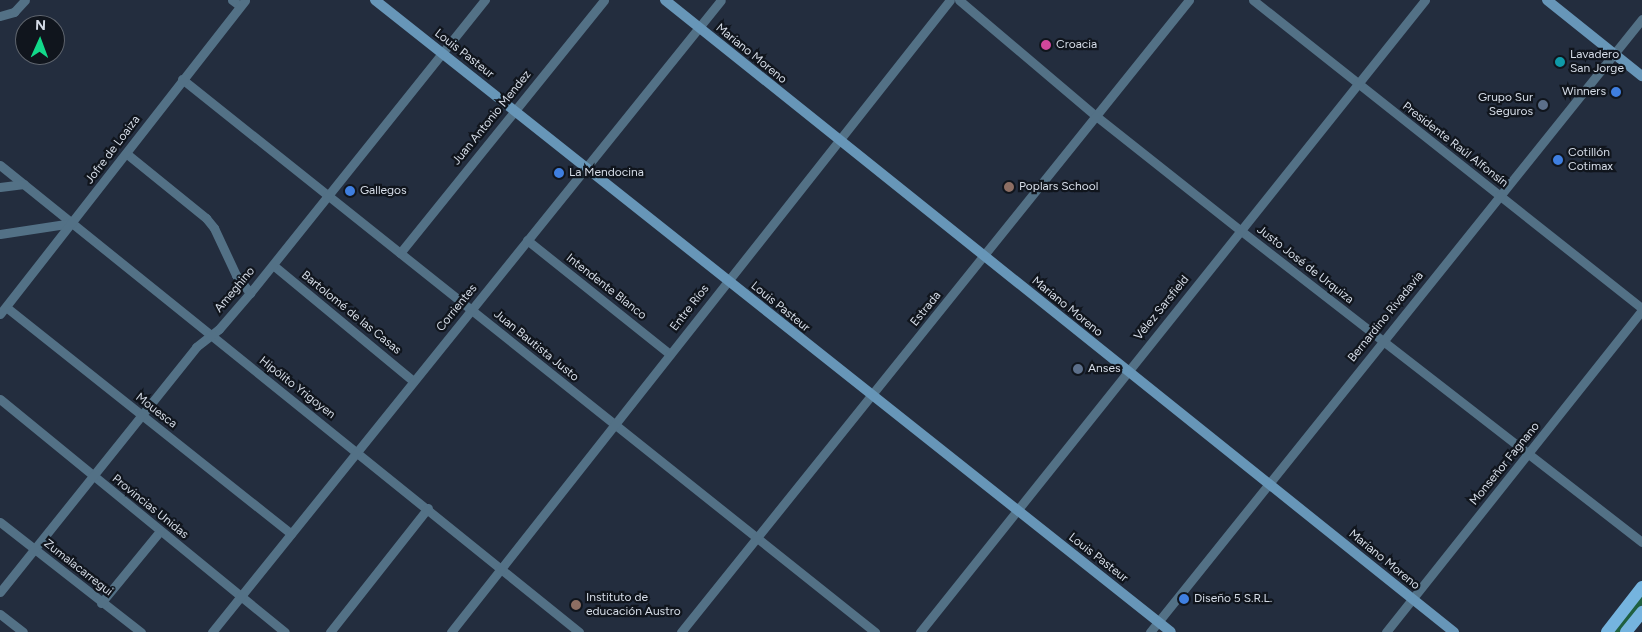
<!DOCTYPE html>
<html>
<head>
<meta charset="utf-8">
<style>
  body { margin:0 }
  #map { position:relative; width:1642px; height:632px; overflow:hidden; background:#232d3e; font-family:Figtree,sans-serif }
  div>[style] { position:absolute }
  .green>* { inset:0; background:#1f6040 }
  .street>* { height:9px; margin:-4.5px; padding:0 4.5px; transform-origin:4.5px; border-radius:4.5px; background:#537186 }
  .secondary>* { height:10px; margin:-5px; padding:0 5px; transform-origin:5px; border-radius:5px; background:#6796b8 }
  .primary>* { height:12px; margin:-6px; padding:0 6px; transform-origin:6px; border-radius:6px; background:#75b4df }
  .dots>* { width:14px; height:14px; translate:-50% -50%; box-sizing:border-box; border:2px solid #10151d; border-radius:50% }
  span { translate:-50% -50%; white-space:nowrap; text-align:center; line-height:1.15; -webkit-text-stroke:4.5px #10151d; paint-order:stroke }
  .poi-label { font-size:12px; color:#d5dce7 }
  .left { translate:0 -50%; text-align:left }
  .right { translate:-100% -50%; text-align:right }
  .street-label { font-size:12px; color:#d5dce7 }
  .north { position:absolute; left:15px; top:15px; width:50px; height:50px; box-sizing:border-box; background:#10151d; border:1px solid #5f656e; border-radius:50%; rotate:2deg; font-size:14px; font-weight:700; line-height:20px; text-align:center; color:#d5dce7 }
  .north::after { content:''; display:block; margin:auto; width:18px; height:22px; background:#12d98a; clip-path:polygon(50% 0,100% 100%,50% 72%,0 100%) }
</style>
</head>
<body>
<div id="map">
  <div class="green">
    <i style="clip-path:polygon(1642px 593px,1642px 605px,1621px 632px,1611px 632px)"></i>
  </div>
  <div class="street">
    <i style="left:232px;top:0;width:10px;rotate:37deg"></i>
    <i style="left:959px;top:0;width:180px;rotate:40.3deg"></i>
    <i style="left:1096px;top:116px;width:184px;rotate:38.4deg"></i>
    <i style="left:1240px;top:230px;width:509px;rotate:37.82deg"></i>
    <i style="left:1253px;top:0;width:496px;rotate:38.4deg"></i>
    <i style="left:0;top:16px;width:15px;rotate:-16deg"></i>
    <i style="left:14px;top:12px;width:16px;rotate:-47deg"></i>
    <i style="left:182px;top:79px;width:887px;rotate:38.59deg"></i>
    <i style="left:127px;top:154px;width:102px;rotate:39deg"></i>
    <i style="left:206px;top:218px;width:13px;rotate:51deg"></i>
    <i style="left:214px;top:228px;width:52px;rotate:64.9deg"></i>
    <i style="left:236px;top:275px;width:23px;rotate:52deg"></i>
    <i style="left:0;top:165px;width:744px;rotate:38.89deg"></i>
    <i style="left:0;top:187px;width:24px;rotate:-7deg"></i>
    <i style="left:0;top:234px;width:73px;rotate:-8.7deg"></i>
    <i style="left:527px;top:240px;width:183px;rotate:38.6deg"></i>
    <i style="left:400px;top:253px;width:325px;rotate:-51.1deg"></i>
    <i style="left:273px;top:265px;width:182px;rotate:39.6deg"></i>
    <i style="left:6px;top:307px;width:364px;rotate:38.5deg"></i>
    <i style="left:0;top:314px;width:398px;rotate:-52deg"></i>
    <i style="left:0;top:399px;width:368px;rotate:39.3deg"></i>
    <i style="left:0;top:522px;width:179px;rotate:38deg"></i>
    <i style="left:0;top:592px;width:314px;rotate:-51.3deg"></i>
    <i style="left:196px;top:347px;width:29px;rotate:-38deg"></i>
    <i style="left:219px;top:329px;width:48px;rotate:-49.3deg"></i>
    <i style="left:250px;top:293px;width:376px;rotate:-51.3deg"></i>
    <i style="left:101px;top:603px;width:93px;rotate:-50.7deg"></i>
    <i style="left:0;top:614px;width:29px;rotate:38deg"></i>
    <i style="left:212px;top:632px;width:811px;rotate:-51.15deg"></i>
    <i style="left:330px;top:632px;width:158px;rotate:-51.7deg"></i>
    <i style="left:451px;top:632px;width:805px;rotate:-51.71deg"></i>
    <i style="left:681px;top:632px;width:811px;rotate:-51.21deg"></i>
    <i style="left:920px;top:632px;width:809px;rotate:-51.37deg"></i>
    <i style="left:1150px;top:632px;width:786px;rotate:-51.25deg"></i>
    <i style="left:1386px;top:632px;width:411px;rotate:-51.5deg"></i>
  </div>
  <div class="secondary">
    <i style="left:375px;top:0;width:1016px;rotate:38.45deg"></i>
    <i style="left:665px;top:0;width:1011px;rotate:38.7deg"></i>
    <i style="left:1547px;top:0;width:122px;rotate:38.7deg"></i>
  </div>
  <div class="primary">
    <i style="left:1607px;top:632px;width:57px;rotate:-52.1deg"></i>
    <i style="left:1626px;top:632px;width:26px;rotate:-51deg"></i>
  </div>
  <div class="dots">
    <i style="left:1046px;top:45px;background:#d1479c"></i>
    <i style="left:1560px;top:62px;background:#0f9aa8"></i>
    <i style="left:1616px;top:92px;background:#3f7fe0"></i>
    <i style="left:1543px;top:105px;background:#5c6f8a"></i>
    <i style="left:1558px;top:160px;background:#3f7fe0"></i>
    <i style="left:559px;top:173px;background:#3f7fe0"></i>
    <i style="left:1009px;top:187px;background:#8d6e63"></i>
    <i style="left:350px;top:191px;background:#3f7fe0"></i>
    <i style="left:1078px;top:369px;background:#5c6f8a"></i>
    <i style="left:1184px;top:599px;background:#3f7fe0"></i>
    <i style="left:576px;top:605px;background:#8d6e63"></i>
  </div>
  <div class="poi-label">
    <span class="left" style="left:1056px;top:45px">Croacia</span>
    <span class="left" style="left:1570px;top:62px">Lavadero<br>San Jorge</span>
    <span class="right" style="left:1606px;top:92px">Winners</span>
    <span class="right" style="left:1533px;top:105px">Grupo Sur<br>Seguros</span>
    <span class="left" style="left:1568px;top:160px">Cotillón<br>Cotimax</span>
    <span class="left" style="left:569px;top:173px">La Mendocina</span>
    <span class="left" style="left:1019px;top:187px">Poplars School</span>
    <span class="left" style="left:360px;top:191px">Gallegos</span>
    <span class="left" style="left:1088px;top:369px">Anses</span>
    <span class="left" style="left:586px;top:605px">Instituto de<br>educación Austro</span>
    <span class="left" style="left:1194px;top:599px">Diseño 5 S.R.L.</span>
  </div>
  <div class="street-label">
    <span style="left:464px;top:54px;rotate:38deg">Louis Pasteur</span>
    <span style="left:751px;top:54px;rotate:39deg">Mariano Moreno</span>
    <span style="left:492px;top:118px;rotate:-51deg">Juan Antonio Mendez</span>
    <span style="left:1455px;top:145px;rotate:38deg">Presidente Raúl Alfonsín</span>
    <span style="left:113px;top:150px;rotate:-53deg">Jofre de Loaiza</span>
    <span style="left:1305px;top:265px;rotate:38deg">Justo José de Urquiza</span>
    <span style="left:606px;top:287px;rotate:38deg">Intendente Blanco</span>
    <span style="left:235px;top:290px;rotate:-50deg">Ameghino</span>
    <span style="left:780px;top:307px;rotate:39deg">Louis Pasteur</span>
    <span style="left:1067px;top:307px;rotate:39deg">Mariano Moreno</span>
    <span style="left:457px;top:308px;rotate:-51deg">Corrientes</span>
    <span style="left:690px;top:308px;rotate:-52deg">Entre Ríos</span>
    <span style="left:1162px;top:308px;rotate:-51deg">Vélez Sarsfield</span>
    <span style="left:926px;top:309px;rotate:-51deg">Estrada</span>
    <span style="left:351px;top:313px;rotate:39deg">Bartolomé de las Casas</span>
    <span style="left:1386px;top:317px;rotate:-51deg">Bernardino Rivadavia</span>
    <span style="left:536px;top:346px;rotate:39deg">Juan Bautista Justo</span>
    <span style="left:297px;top:388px;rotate:38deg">Hipólito Yrigoyen</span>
    <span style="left:156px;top:411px;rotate:38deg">Mouesca</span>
    <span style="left:1505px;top:464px;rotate:-51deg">Monseñor Fagnano</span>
    <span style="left:150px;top:507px;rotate:39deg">Provincias Unidas</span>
    <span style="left:1098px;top:558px;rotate:38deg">Louis Pasteur</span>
    <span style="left:1384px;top:560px;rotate:39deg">Mariano Moreno</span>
    <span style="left:78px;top:568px;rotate:38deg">Zumalacarregui</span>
  </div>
  <div class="north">N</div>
</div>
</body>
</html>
